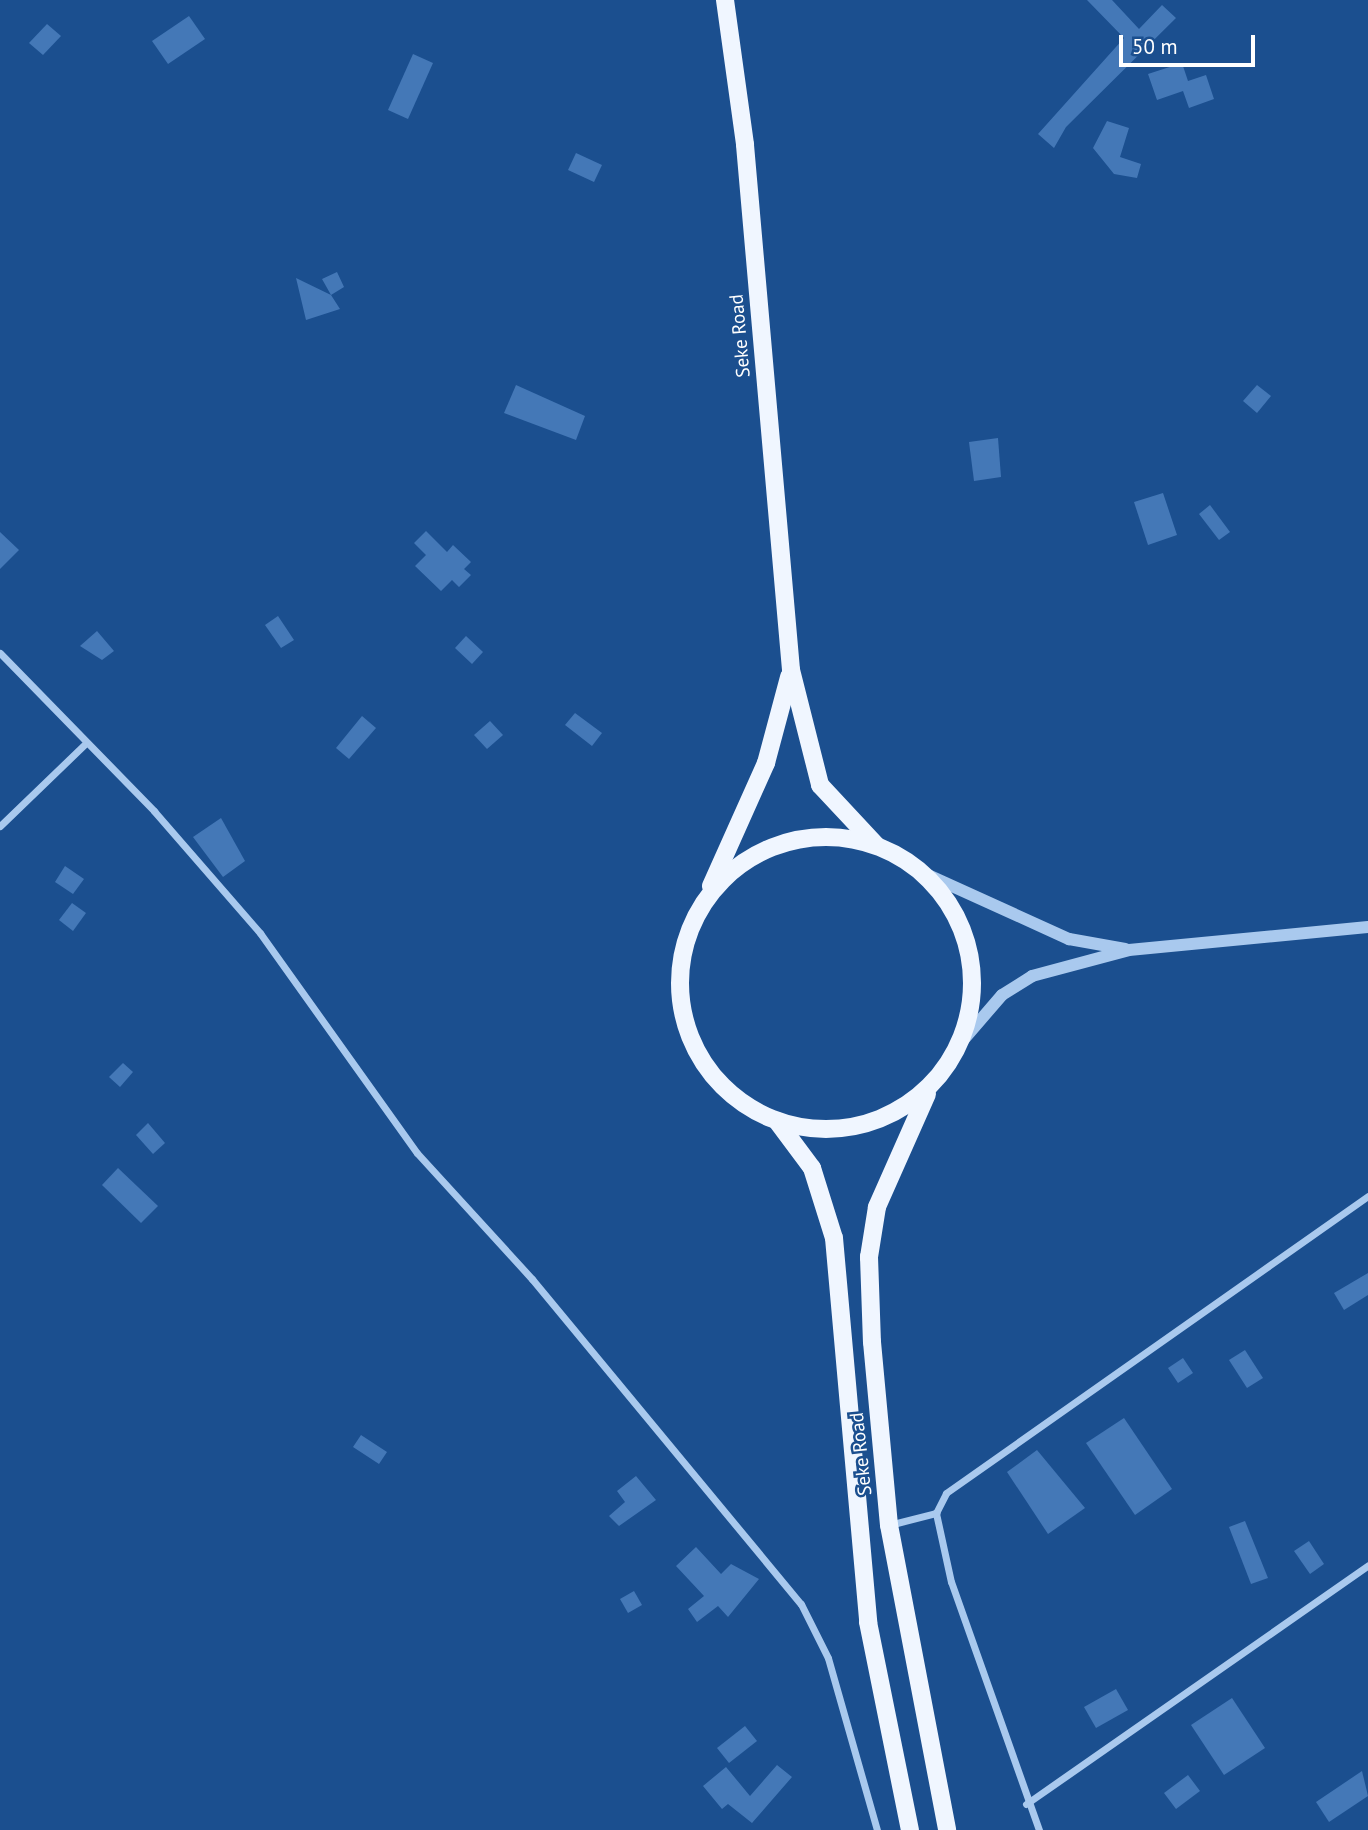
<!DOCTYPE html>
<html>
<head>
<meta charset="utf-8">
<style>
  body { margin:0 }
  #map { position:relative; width:1368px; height:1830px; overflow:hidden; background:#1b4f8f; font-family:"PT Sans",sans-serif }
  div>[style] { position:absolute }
  .building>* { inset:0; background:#4478b7 }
  .minor>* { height:7px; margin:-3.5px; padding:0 3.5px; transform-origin:3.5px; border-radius:3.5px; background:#a9c9ee }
  .tertiary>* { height:12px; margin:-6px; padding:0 6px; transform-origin:6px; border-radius:6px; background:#a9c9ee }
  .primary>* { height:18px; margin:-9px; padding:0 9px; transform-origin:9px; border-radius:9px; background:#f0f6ff }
  .primary>.ring { margin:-9px; padding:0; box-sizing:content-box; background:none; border:18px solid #f0f6ff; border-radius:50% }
  span { translate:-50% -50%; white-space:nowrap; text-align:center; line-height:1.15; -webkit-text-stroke:5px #1b4f8f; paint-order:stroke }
  .street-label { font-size:19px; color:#fff }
  .scale { position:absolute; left:1119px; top:35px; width:136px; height:32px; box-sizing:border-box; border:4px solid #fff; border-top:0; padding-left:9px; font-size:21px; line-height:24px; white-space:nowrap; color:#fff; -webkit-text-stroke:5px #1b4f8f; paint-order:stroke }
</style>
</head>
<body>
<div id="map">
  <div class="building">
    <i style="clip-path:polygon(1087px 0,1112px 0,1139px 29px,1162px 5px,1176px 18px,1066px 127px,1054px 148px,1038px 134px,1124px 38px)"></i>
    <i style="clip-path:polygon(189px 16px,205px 39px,168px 64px,152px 41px)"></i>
    <i style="clip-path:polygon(47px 24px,61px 36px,43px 55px,29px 43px)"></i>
    <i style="clip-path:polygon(413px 54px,433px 63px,408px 119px,388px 110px)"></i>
    <i style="clip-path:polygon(1182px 63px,1188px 81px,1206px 75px,1214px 99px,1189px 108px,1183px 91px,1157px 100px,1148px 74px)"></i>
    <i style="clip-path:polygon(1107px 121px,1129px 128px,1120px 157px,1141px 164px,1137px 178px,1114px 174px,1093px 148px)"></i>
    <i style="clip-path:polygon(576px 153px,602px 165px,594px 182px,568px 170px)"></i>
    <i style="clip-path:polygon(337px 272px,344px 287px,331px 295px,340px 309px,306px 320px,296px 278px,331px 295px,322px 279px)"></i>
    <i style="clip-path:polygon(516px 385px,585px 416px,576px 440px,504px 413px)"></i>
    <i style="clip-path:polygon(1257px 385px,1271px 396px,1257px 413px,1243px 401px)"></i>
    <i style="clip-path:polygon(998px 438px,1001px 477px,974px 481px,969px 442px)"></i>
    <i style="clip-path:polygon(1163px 493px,1177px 535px,1148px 545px,1134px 502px)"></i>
    <i style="clip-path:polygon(1210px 505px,1230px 532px,1219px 540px,1199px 514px)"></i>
    <i style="clip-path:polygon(426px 531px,447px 552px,453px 545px,471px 562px,464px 569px,471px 575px,459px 587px,452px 580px,441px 591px,415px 566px,426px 555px,414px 543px)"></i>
    <i style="clip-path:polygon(0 532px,19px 550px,0 569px)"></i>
    <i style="clip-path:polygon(278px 616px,294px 640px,281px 648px,265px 625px)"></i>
    <i style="clip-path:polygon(97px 631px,114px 651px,102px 660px,80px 646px)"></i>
    <i style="clip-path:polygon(466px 636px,483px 652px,472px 664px,455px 648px)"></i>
    <i style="clip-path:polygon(575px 713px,602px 733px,592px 746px,565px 725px)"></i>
    <i style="clip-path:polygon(362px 716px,376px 728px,349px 759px,336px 748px)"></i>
    <i style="clip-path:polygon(490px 721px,503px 735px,487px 749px,474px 735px)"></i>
    <i style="clip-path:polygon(221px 818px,245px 861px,223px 877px,193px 837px)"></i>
    <i style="clip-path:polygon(65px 866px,84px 879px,73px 894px,55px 882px)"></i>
    <i style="clip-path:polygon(72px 903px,86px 913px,73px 931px,59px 920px)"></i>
    <i style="clip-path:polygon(123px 1063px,133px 1072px,120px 1087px,109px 1077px)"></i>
    <i style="clip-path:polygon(148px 1123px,165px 1143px,153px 1154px,136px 1135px)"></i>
    <i style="clip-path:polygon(118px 1168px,158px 1206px,141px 1223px,102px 1185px)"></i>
    <i style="clip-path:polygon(1368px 1273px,1368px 1295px,1344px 1310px,1334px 1293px)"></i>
    <i style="clip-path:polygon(1245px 1350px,1263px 1378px,1247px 1388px,1229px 1360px)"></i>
    <i style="clip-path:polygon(1183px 1358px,1193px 1373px,1178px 1383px,1168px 1368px)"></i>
    <i style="clip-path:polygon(1124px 1418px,1172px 1489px,1135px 1515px,1086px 1443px)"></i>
    <i style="clip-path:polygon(361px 1435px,387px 1452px,379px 1464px,353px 1447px)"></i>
    <i style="clip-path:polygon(1037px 1450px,1085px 1508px,1048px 1534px,1007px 1472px)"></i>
    <i style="clip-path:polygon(636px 1476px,656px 1500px,619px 1526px,609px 1516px,625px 1502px,617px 1491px)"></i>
    <i style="clip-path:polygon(1245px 1521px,1268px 1578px,1251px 1584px,1229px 1527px)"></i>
    <i style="clip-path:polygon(1309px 1541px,1324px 1564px,1310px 1574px,1294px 1551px)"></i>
    <i style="clip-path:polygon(696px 1547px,721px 1574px,731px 1564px,759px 1579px,728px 1617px,718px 1606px,697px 1622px,688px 1609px,704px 1596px,676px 1566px)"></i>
    <i style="clip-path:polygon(634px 1591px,642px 1605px,628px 1613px,620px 1599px)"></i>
    <i style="clip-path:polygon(1116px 1689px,1128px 1710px,1096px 1728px,1084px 1707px)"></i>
    <i style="clip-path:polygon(1232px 1698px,1265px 1748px,1224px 1775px,1191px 1725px)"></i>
    <i style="clip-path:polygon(745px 1726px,757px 1741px,729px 1763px,717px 1748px)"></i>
    <i style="clip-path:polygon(777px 1765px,792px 1777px,752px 1823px,728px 1804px,722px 1809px,703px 1786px,726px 1767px,750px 1796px)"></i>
    <i style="clip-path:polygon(1362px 1771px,1368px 1796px,1329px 1822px,1316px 1802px)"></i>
    <i style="clip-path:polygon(1188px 1775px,1200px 1791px,1176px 1809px,1164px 1793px)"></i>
  </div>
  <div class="minor">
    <i style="left:0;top:653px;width:221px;rotate:45.7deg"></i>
    <i style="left:154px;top:811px;width:162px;rotate:49deg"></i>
    <i style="left:260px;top:933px;width:270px;rotate:54.5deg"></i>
    <i style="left:417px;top:1153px;width:171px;rotate:47.6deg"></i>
    <i style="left:532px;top:1279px;width:422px;rotate:50.4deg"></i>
    <i style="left:801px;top:1604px;width:60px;rotate:63.4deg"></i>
    <i style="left:828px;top:1658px;width:179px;rotate:74.1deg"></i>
    <i style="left:0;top:826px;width:117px;rotate:-44deg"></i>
    <i style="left:889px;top:1525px;width:49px;rotate:-14.3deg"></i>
    <i style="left:1026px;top:1804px;width:417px;rotate:-34.9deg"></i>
    <i style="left:1039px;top:1830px;width:263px;rotate:-109.5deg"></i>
    <i style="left:951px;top:1582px;width:71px;rotate:-102.3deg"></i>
    <i style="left:936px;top:1513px;width:22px;rotate:-63deg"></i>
    <i style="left:946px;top:1493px;width:516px;rotate:-35.14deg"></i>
  </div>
  <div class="tertiary">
    <i style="left:919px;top:871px;width:165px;rotate:24.4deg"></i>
    <i style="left:1069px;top:939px;width:57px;rotate:10.1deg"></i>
    <i style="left:958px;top:1046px;width:67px;rotate:-49.2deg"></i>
    <i style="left:1002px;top:995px;width:36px;rotate:-32deg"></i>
    <i style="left:1032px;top:976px;width:100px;rotate:-15deg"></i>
    <i style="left:1129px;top:950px;width:240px;rotate:-5.5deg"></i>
  </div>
  <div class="primary">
    <i style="left:725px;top:0;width:146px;rotate:82.1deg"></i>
    <i style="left:745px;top:145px;width:527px;rotate:84.99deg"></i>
    <i style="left:791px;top:670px;width:119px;rotate:75.8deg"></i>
    <i style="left:820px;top:785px;width:82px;rotate:47deg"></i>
    <i class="ring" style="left:680px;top:837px;width:274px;height:274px"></i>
    <i style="left:711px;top:886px;width:135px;rotate:-65.9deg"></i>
    <i style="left:766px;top:763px;width:89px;rotate:-75deg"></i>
    <i style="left:927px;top:1094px;width:124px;rotate:113.9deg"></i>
    <i style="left:877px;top:1207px;width:51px;rotate:99.1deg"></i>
    <i style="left:869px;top:1257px;width:85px;rotate:88deg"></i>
    <i style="left:872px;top:1342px;width:184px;rotate:84.7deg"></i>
    <i style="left:889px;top:1525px;width:310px;rotate:79.2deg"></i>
    <i style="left:777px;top:1121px;width:59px;rotate:53.3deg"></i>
    <i style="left:812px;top:1168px;width:73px;rotate:72.6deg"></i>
    <i style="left:834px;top:1238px;width:386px;rotate:84.9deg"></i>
    <i style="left:868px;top:1622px;width:212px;rotate:78.6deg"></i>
  </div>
  <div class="street-label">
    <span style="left:740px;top:336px;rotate:-95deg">Seke Road</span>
    <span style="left:861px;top:1454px;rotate:-96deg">Seke Road</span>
  </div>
  <div class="scale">50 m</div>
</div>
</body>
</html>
